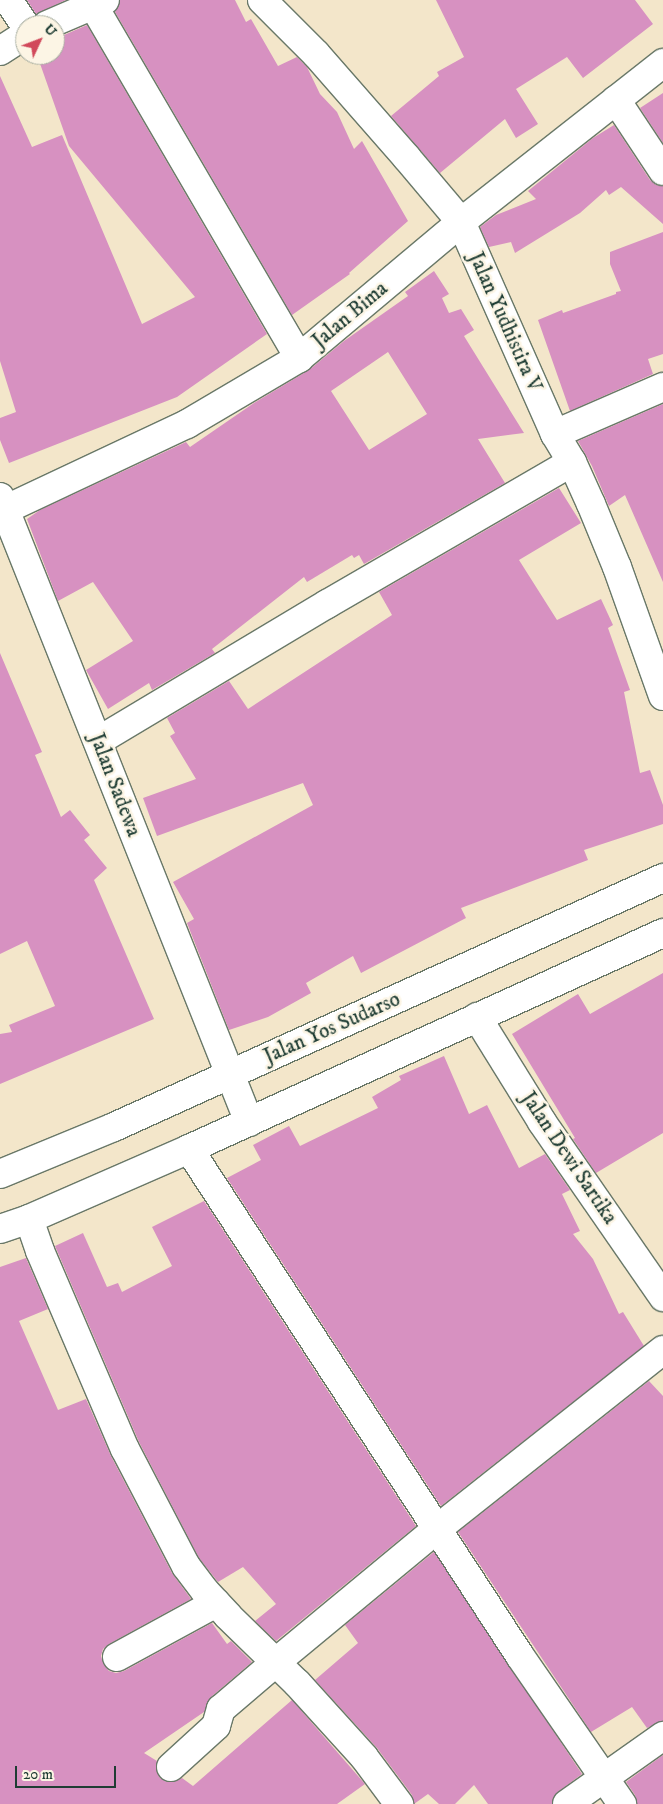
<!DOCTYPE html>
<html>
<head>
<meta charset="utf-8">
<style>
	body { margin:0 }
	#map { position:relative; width:663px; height:1804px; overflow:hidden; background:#f3e6ca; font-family:"IM FELL DW Pica",serif }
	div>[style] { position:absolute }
	.building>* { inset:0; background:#d791c1 }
	.roads { filter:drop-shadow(1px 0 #697868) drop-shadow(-1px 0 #697868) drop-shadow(0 1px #697868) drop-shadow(0 -1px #697868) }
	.minor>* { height:28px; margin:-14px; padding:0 14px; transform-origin:14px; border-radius:14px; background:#fff }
	.tertiary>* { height:28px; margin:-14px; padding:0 14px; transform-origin:14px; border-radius:14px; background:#fff }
	.secondary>* { height:28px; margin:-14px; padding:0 14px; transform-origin:14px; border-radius:14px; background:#fff }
	.primary>* { height:28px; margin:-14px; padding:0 14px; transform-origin:14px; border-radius:14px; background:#fff }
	span { translate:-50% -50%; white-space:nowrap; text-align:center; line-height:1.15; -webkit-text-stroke:5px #fcf5e5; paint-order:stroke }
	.street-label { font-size:21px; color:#1f3d34 }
	.north { position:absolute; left:15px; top:15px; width:50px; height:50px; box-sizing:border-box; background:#fcf5e5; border:1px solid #a4ab9e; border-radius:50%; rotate:47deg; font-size:14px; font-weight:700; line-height:20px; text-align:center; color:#1f3d34 }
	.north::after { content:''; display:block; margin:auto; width:18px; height:22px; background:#d1495b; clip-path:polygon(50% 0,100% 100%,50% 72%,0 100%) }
	.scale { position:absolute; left:15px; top:1766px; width:101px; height:22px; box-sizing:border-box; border:2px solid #1f3d34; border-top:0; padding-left:6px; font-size:15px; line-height:18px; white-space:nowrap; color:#1f3d34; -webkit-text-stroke:4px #fcf5e5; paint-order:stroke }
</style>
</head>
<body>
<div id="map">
	<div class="building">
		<i style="clip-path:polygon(27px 0,66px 0,36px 14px)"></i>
		<i style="clip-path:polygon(120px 0,235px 0,246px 22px,251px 19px,278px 66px,297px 57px,307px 67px,320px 94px,337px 112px,354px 149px,362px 141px,408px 221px,349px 273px,350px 274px,292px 315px,115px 12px)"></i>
		<i style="clip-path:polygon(436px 0,635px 0,653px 24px,583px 78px,567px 57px,516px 89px,538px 124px,516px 138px,505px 119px,440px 173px,391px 116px,439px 76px,437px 72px,464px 57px)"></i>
		<i style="clip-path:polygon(87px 25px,267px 334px,177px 397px,9px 463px,0 440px,0 418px,16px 412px,0 361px,0 76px,32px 147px,62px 135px,142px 324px,195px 297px,69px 146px,37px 55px,55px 55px,55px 39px)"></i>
		<i style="clip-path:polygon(663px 93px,663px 143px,640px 108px)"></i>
		<i style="clip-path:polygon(614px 125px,650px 180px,656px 185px,663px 186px,663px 224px,621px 187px,609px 195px,606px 190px,580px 213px,515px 253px,511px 242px,489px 247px,480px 227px,496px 215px,536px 199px,528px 191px,593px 138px)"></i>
		<i style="clip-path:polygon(663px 232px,663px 354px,648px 359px,653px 374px,570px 411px,538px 320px,562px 310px,563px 313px,616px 294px,616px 292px,621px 291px,610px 264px,610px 252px)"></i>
		<i style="clip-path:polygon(evenodd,434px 271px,449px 294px,442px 298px,449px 313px,461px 309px,474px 330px,464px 336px,524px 433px,478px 439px,505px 483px,364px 564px,359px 555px,354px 558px,352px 555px,307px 582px,304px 577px,212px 649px,215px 653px,152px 690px,149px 683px,108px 709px,86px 670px,133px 641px,93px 582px,58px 601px,27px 519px,40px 510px,186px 442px,190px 447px,254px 403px,309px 370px,344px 341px,408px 296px,405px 292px,434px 271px,388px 352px,427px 414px,369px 450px,331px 391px,388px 352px)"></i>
		<i style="clip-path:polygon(663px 404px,663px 582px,625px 495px,609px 506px,592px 466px,578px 441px)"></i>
		<i style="clip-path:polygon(559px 488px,581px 523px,519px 560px,557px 620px,601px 599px,613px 625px,608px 628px,630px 690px,624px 692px,640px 773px,650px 770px,663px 805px,663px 824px,584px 850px,588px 860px,461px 908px,466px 918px,361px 973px,353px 956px,306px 983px,311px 993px,268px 1017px,229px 1030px,187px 923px,194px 919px,173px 882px,313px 805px,303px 783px,157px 836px,143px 798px,196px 779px,170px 736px,175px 733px,167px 718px,229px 681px,248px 709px,392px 615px,379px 592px)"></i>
		<i style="clip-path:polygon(0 653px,42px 752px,35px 755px,61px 817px,70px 810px,90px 835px,84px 840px,107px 868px,94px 880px,154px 1019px,0 1084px,0 1034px,12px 1032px,9px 1025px,55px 1006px,27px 941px,0 954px)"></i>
		<i style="clip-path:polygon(663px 973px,663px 1133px,596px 1173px,573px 1139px,575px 1138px,512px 1034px,578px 994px,590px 1014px)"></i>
		<i style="clip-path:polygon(444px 1056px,469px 1114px,487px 1105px,519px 1168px,545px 1154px,570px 1190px,562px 1194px,580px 1231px,573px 1234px,593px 1259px,619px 1314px,623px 1312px,644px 1346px,441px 1506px,227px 1178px,261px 1160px,253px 1145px,289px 1126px,300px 1146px,378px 1108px,372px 1097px,401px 1080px,399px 1076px)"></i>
		<i style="clip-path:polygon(204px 1201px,416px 1526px,276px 1641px,255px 1621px,276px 1604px,243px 1567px,218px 1582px,199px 1558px,139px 1442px,55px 1246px,83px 1233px,107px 1287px,118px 1283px,122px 1292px,172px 1266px,152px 1227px)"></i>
		<i style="clip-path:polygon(26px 1258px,48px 1309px,19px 1321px,58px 1410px,86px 1399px,111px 1456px,172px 1573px,191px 1599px,109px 1644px,103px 1649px,101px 1656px,104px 1665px,109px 1671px,116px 1673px,124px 1671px,212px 1623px,227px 1644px,231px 1641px,252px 1662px,211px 1697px,204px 1712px,144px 1753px,157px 1761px,156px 1770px,160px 1778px,167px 1782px,174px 1782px,182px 1778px,193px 1786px,292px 1700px,365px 1784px,337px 1804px,0 1804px,0 1267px)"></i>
		<i style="clip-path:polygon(649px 1381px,663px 1396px,663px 1721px,647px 1728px,632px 1707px,591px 1732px,458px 1532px)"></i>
		<i style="clip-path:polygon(434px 1552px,582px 1774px,558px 1792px,552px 1804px,488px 1804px,474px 1785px,455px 1804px,439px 1804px,428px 1794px,414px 1804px,412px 1795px,377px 1748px,315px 1680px,358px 1643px,345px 1625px)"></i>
		<i style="clip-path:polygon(663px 1755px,663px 1804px,637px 1804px,635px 1795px,626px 1782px)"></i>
	</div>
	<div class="roads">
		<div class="minor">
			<i style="left:8px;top:0;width:30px;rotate:56deg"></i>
			<i style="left:262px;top:0;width:76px;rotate:45deg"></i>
			<i style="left:316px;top:54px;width:138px;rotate:48.8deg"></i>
			<i style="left:407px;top:158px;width:84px;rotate:49.8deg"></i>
			<i style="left:461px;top:222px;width:232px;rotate:66.1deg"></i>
			<i style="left:555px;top:434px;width:33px;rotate:59deg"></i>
			<i style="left:572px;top:462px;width:46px;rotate:65.7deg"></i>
			<i style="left:591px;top:504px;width:68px;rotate:67.6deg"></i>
			<i style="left:617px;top:567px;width:137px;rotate:70.4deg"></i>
			<i style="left:93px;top:5px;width:409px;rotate:59.7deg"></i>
			<i style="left:47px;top:25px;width:63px;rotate:-23.3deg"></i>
			<i style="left:0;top:51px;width:30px;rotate:-33deg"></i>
			<i style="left:616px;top:100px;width:85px;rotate:56.5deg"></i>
			<i style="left:555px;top:434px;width:118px;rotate:-23.5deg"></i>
			<i style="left:0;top:512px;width:207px;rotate:-25.2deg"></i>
			<i style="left:187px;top:424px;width:130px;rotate:-30.5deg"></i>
			<i style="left:299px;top:358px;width:212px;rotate:-40deg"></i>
			<i style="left:461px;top:222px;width:257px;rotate:-38.2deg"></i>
			<i style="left:98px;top:741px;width:267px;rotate:-30.9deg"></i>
			<i style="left:327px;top:604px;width:283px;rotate:-30.1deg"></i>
			<i style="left:189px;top:1149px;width:605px;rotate:56.86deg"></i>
			<i style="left:520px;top:1656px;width:180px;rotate:55.4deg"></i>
			<i style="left:29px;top:1219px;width:34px;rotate:71deg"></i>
			<i style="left:40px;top:1251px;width:215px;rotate:66.8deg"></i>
			<i style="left:125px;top:1449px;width:132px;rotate:62.5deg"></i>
			<i style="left:186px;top:1566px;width:31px;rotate:53deg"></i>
			<i style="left:205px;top:1591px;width:34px;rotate:47deg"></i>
			<i style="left:228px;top:1616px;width:96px;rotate:44.2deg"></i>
			<i style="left:297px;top:1683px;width:100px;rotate:47.8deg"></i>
			<i style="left:364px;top:1757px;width:59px;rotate:53.3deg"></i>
			<i style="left:117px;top:1657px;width:113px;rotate:-28.6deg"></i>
			<i style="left:171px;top:1767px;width:61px;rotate:-42.3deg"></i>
			<i style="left:216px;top:1726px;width:18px;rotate:-74deg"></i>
			<i style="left:221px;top:1709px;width:72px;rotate:-40.5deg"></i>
			<i style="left:276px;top:1662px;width:209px;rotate:-39.6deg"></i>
			<i style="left:437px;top:1529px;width:288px;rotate:-38.4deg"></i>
			<i style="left:567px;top:1804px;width:118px;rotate:-35.3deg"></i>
		</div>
		<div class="tertiary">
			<i style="left:0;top:497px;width:673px;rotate:68.28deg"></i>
		</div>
		<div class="secondary">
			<i style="left:477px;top:1017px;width:123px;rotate:58.2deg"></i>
			<i style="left:542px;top:1122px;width:213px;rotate:55.3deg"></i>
		</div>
		<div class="primary">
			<i style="left:0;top:1174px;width:123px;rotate:-22.4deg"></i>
			<i style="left:114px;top:1127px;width:603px;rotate:-24.4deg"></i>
			<i style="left:0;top:1229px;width:31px;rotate:-19deg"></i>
			<i style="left:29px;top:1219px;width:175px;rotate:-23.6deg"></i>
			<i style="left:189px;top:1149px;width:521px;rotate:-24.5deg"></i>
		</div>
	</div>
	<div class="street-label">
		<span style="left:350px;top:315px;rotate:-40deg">Jalan Bima</span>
		<span style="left:505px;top:322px;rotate:66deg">Jalan Yudhistira V</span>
		<span style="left:115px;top:785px;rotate:69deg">Jalan Sadewa</span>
		<span style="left:332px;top:1028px;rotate:-24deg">Jalan Yos Sudarso</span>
		<span style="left:569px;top:1158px;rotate:56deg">Jalan Dewi Sartika</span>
	</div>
	<div class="north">U</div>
	<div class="scale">20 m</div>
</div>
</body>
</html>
